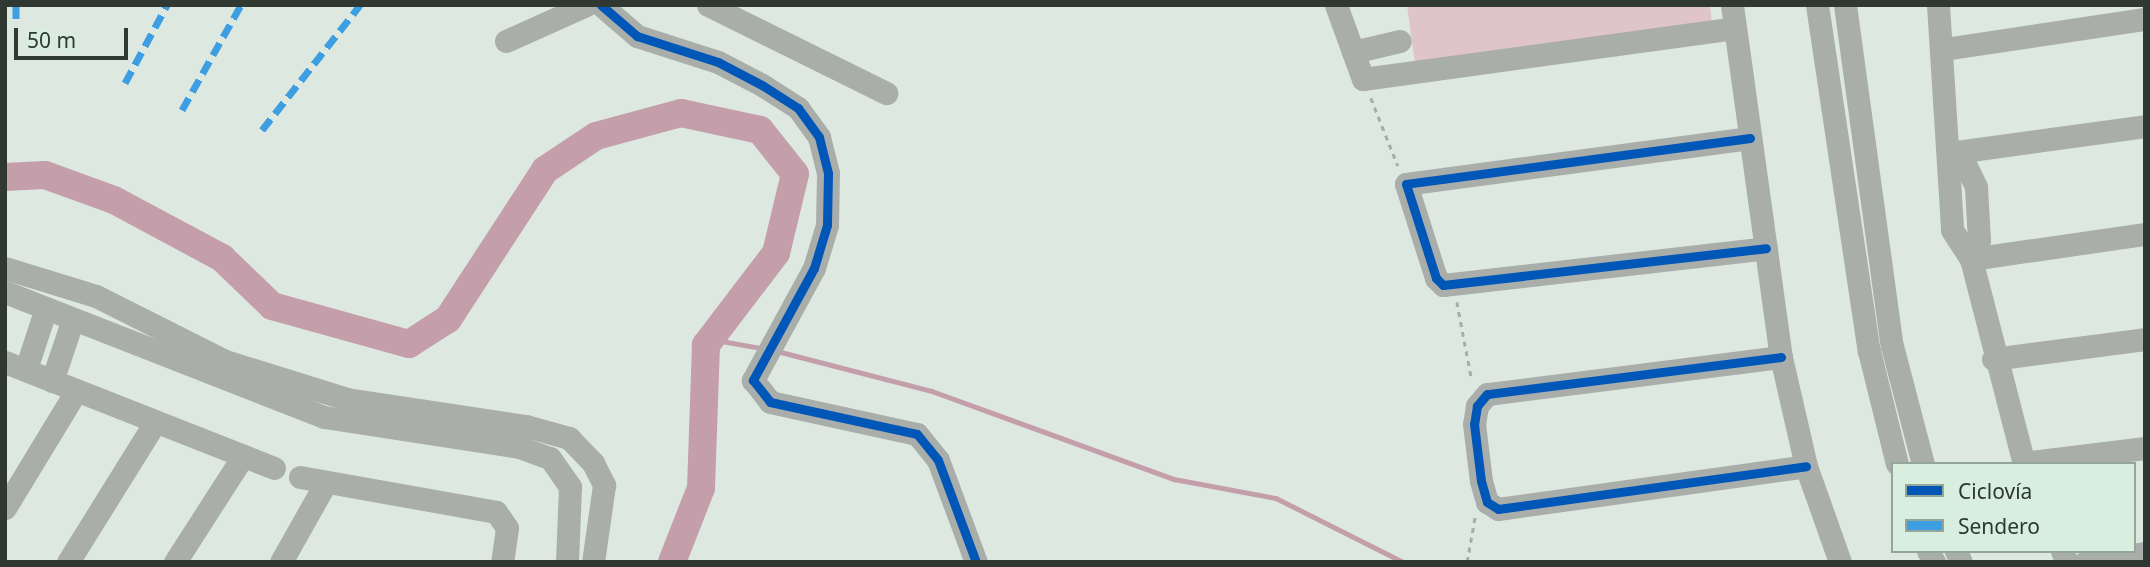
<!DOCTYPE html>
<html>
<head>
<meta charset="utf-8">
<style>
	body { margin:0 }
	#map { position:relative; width:2150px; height:567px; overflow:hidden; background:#dde9e0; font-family:"Noto Sans",sans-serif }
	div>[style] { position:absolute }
	.green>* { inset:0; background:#dfc4cc }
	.stream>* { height:4.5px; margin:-2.25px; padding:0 2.25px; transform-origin:2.25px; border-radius:2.25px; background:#c59eac }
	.river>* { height:28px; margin:-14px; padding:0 14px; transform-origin:14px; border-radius:14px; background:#c59eac }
	.path>* { height:2.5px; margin-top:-1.25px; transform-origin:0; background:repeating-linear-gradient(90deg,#a7ada9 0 5px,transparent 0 10px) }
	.minor>* { height:23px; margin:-11.5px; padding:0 11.5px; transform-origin:11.5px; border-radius:11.5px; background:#aaaeab }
	.quiet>* { height:7px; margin-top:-3.5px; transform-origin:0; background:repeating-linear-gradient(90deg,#3d9ee1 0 14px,transparent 0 21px) }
	.cycleway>* { height:9px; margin:-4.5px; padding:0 4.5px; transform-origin:4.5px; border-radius:4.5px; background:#0057b8 }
	span { translate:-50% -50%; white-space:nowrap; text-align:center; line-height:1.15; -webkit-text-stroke:6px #d8eede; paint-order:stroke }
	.frame { position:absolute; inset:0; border:7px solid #2f3831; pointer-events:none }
	.legend { position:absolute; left:1891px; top:462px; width:245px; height:91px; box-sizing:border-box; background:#d8eede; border:2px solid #94a599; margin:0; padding:9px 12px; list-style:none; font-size:21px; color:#2f3831 }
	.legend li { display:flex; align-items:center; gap:14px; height:35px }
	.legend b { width:35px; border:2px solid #94a599 }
	.scale { position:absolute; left:14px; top:28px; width:114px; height:32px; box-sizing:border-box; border:4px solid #2f3831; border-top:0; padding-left:9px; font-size:21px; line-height:24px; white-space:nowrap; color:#2f3831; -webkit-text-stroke:5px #d8eede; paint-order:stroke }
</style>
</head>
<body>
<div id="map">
	<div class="green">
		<i style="clip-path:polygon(1407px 5px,1710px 5px,1712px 25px,1415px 64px)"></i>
	</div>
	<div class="stream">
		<i style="left:710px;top:339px;width:52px;rotate:10deg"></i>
		<i style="left:777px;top:351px;width:160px;rotate:14.5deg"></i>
		<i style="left:932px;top:391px;width:258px;rotate:20deg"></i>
		<i style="left:1174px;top:479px;width:104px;rotate:10.6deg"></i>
		<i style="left:1276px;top:498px;width:142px;rotate:26.7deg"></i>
	</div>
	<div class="river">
		<i style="left:5px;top:177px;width:40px;rotate:-2.9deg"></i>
		<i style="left:45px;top:175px;width:73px;rotate:19.9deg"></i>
		<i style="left:114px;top:200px;width:123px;rotate:28.2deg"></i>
		<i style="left:222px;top:258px;width:69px;rotate:43.8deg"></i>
		<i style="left:272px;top:306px;width:142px;rotate:15.5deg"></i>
		<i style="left:409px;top:344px;width:46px;rotate:-32.7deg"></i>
		<i style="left:448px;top:319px;width:178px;rotate:-56.9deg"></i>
		<i style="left:545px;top:170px;width:61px;rotate:-33.7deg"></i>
		<i style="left:596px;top:136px;width:88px;rotate:-15.1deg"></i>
		<i style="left:681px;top:113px;width:81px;rotate:12.1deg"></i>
		<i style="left:760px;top:130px;width:56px;rotate:51.5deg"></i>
		<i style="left:795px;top:174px;width:81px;rotate:103.5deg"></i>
		<i style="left:776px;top:253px;width:116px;rotate:127.3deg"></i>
		<i style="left:706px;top:345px;width:143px;rotate:92deg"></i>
		<i style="left:701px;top:488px;width:79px;rotate:111.4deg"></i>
	</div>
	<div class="path">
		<i style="left:1371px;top:98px;width:73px;rotate:68.3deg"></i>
		<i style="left:1457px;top:302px;width:80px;rotate:79.2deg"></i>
		<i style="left:1467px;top:562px;width:47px;rotate:-80.1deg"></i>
	</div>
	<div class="minor">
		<i style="left:601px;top:5px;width:48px;rotate:40.7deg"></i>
		<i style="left:637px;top:36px;width:85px;rotate:17.8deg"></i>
		<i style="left:718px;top:62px;width:50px;rotate:27.6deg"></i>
		<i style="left:762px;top:85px;width:43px;rotate:32.6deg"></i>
		<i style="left:798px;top:108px;width:36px;rotate:54deg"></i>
		<i style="left:819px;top:137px;width:37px;rotate:76deg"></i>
		<i style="left:828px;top:173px;width:52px;rotate:91.1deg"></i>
		<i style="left:827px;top:225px;width:45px;rotate:106.8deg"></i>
		<i style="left:814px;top:268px;width:128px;rotate:118.6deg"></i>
		<i style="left:753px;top:380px;width:28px;rotate:52deg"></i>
		<i style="left:770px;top:402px;width:150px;rotate:12.3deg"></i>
		<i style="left:917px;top:434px;width:33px;rotate:51deg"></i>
		<i style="left:938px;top:460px;width:109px;rotate:69.6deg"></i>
		<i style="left:708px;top:5px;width:199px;rotate:26.3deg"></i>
		<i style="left:1336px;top:5px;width:79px;rotate:70deg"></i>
		<i style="left:1363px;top:79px;width:375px;rotate:-7.8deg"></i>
		<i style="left:1732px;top:5px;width:355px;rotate:82.1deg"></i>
		<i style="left:1781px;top:357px;width:112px;rotate:77.1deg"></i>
		<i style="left:1806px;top:466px;width:102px;rotate:70.5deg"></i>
		<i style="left:1817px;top:5px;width:350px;rotate:81.5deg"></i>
		<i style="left:1869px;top:351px;width:116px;rotate:76.1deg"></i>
		<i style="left:1845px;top:5px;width:344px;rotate:82.2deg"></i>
		<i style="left:1892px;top:346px;width:122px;rotate:75.3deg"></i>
		<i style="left:1938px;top:5px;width:225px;rotate:86.4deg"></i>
		<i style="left:1952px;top:230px;width:35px;rotate:57deg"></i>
		<i style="left:1971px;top:259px;width:212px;rotate:75.5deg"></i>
		<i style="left:506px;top:41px;width:88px;rotate:-24.2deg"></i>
		<i style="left:1944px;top:49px;width:203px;rotate:-8.5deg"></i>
		<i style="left:1353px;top:52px;width:48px;rotate:-13.2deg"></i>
		<i style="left:1750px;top:138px;width:347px;rotate:172.4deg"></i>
		<i style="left:1406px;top:184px;width:99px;rotate:72.3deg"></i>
		<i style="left:1436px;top:278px;width:10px;rotate:45deg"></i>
		<i style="left:1443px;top:285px;width:325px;rotate:-6.5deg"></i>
		<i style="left:1949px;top:153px;width:198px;rotate:-7.8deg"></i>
		<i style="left:1949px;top:153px;width:19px;rotate:35deg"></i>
		<i style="left:1965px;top:164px;width:25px;rotate:64deg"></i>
		<i style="left:1976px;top:187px;width:53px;rotate:86.8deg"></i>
		<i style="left:1979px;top:240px;width:21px;rotate:113deg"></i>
		<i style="left:1971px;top:259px;width:176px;rotate:-8.2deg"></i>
		<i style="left:5px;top:268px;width:95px;rotate:17.1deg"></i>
		<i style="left:96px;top:296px;width:144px;rotate:26.7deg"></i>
		<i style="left:225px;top:361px;width:128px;rotate:17.3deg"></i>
		<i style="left:347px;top:399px;width:181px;rotate:8.6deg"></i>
		<i style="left:526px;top:426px;width:45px;rotate:15.6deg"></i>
		<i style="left:569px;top:438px;width:35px;rotate:46deg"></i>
		<i style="left:593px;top:463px;width:25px;rotate:63deg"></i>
		<i style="left:604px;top:485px;width:78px;rotate:98.1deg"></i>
		<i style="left:5px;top:292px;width:343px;rotate:21.4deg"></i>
		<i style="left:324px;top:417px;width:197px;rotate:8.7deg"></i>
		<i style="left:519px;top:447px;width:33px;rotate:20deg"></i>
		<i style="left:550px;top:458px;width:35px;rotate:55deg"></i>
		<i style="left:570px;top:487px;width:75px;rotate:92.3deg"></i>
		<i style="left:1781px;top:357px;width:296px;rotate:172.8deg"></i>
		<i style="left:1487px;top:394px;width:16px;rotate:130deg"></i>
		<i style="left:1477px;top:406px;width:18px;rotate:99deg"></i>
		<i style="left:1474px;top:424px;width:57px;rotate:83deg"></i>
		<i style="left:1481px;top:481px;width:22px;rotate:74deg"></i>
		<i style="left:1487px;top:502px;width:13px;rotate:32deg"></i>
		<i style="left:1498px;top:509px;width:311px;rotate:-7.9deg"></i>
		<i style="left:1993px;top:359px;width:153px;rotate:-7.5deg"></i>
		<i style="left:5px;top:362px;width:289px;rotate:21.5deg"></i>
		<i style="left:26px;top:369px;width:64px;rotate:-71.8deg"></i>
		<i style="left:52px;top:381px;width:65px;rotate:-71.3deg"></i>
		<i style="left:2023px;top:463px;width:123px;rotate:-7deg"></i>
		<i style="left:300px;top:477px;width:199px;rotate:10.1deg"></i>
		<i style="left:496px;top:512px;width:19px;rotate:55deg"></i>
		<i style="left:507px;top:528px;width:34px;rotate:98deg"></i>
		<i style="left:5px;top:508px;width:135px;rotate:-58.7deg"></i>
		<i style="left:1928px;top:551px;width:13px;rotate:61deg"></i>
		<i style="left:1956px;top:551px;width:12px;rotate:66deg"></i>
		<i style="left:2062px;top:551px;width:12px;rotate:66deg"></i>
		<i style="left:68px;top:562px;width:163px;rotate:-58.1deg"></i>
		<i style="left:175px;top:562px;width:126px;rotate:-57.3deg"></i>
		<i style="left:281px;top:562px;width:90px;rotate:-60.6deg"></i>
		<i style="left:2085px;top:562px;width:61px;rotate:-8.5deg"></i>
	</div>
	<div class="quiet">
		<i style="left:16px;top:5px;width:16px;rotate:90deg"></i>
		<i style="left:125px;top:83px;width:89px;rotate:-61.7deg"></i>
		<i style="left:182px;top:110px;width:120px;rotate:-60.7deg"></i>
		<i style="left:262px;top:130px;width:159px;rotate:-51.9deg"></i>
	</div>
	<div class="cycleway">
		<i style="left:601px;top:5px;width:48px;rotate:40.7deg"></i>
		<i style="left:637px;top:36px;width:85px;rotate:17.8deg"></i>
		<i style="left:718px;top:62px;width:50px;rotate:27.6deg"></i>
		<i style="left:762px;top:85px;width:43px;rotate:32.6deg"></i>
		<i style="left:798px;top:108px;width:36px;rotate:54deg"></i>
		<i style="left:819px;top:137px;width:37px;rotate:76deg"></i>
		<i style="left:828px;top:173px;width:52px;rotate:91.1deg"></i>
		<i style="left:827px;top:225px;width:45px;rotate:106.8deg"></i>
		<i style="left:814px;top:268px;width:128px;rotate:118.6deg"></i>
		<i style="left:753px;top:380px;width:28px;rotate:52deg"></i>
		<i style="left:770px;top:402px;width:150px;rotate:12.3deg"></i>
		<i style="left:917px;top:434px;width:33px;rotate:51deg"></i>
		<i style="left:938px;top:460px;width:109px;rotate:69.6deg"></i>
		<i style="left:1750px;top:138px;width:347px;rotate:172.4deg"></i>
		<i style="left:1406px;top:184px;width:99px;rotate:72.3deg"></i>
		<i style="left:1436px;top:278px;width:10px;rotate:45deg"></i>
		<i style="left:1443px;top:285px;width:325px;rotate:-6.5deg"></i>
		<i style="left:1781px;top:357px;width:296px;rotate:172.8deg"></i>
		<i style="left:1487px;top:394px;width:16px;rotate:130deg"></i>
		<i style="left:1477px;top:406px;width:18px;rotate:99deg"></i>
		<i style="left:1474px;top:424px;width:57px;rotate:83deg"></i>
		<i style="left:1481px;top:481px;width:22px;rotate:74deg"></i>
		<i style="left:1487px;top:502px;width:13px;rotate:32deg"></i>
		<i style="left:1498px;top:509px;width:311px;rotate:-7.9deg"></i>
	</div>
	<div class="frame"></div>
	<ul class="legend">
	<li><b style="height:9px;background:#0057b8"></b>Ciclovía</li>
	<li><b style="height:9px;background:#3d9ee1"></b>Sendero</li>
	</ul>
	<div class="scale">50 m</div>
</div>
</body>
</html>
